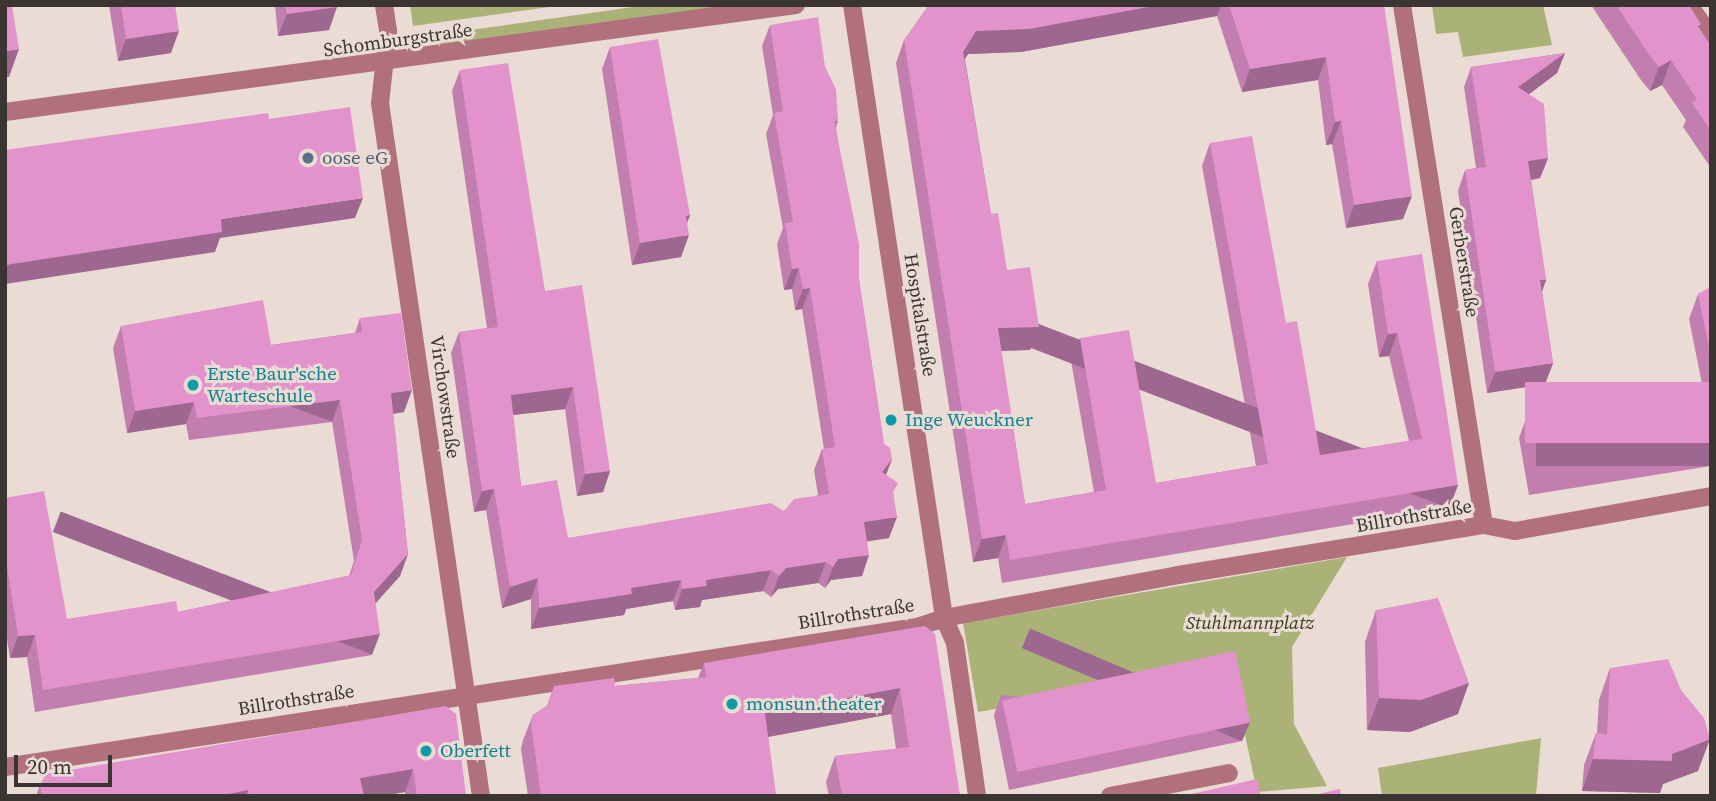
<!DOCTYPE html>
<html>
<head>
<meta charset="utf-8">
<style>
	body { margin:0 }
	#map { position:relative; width:1716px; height:801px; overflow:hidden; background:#eadbd5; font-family:"Source Serif 4",serif }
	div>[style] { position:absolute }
	.green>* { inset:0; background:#abb278 }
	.minor>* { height:18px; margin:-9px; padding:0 9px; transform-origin:9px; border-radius:9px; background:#b0717d }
	.wall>* { inset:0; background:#c27eaf }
	.shaded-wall>* { inset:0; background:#9e678f; transform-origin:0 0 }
	.building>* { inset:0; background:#e293cc; transform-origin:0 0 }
	.dots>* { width:19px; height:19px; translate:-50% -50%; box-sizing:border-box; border:4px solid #eadbd5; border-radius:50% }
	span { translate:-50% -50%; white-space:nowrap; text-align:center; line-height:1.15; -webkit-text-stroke:6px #eadbd5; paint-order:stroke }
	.street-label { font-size:19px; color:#3a3532 }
	.service-label { font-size:19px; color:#4e5e75 }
	.left { translate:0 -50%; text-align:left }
	.culture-label { font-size:19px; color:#0d838f }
	.park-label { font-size:19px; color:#383b13; font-style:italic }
	.frame { position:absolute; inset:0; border:7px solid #3a3532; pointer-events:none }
	.scale { position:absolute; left:14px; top:755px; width:98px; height:32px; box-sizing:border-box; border:4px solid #3a3532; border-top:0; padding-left:9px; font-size:21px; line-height:24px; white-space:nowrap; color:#3a3532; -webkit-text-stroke:5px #eadbd5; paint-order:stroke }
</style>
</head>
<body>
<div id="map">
	<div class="green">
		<i style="clip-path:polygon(410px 5px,563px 5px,413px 26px)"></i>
		<i style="clip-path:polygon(647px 5px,769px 5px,438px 52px,436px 35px)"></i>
		<i style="clip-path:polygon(1432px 5px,1543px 5px,1552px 45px,1463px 57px,1458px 32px,1436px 34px)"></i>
		<i style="clip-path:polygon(1347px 557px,1292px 647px,1294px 724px,1327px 786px,1257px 792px,1231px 667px,978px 712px,963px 623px)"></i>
		<i style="clip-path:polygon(1541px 738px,1536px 796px,1382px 796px,1378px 768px)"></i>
	</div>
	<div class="minor">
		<i style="left:384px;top:5px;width:26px;rotate:81deg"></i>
		<i style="left:388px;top:31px;width:72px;rotate:96.3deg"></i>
		<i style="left:380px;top:103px;width:700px;rotate:81.71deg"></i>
		<i style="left:852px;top:5px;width:620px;rotate:81.46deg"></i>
		<i style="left:944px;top:618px;width:27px;rotate:66deg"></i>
		<i style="left:955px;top:643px;width:155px;rotate:81.8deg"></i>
		<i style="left:1402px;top:5px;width:526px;rotate:81.04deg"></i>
		<i style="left:1689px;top:5px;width:39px;rotate:55deg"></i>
		<i style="left:5px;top:112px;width:798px;rotate:-7.7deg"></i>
		<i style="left:5px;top:767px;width:923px;rotate:-8.73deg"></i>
		<i style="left:917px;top:627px;width:28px;rotate:-18deg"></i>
		<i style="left:944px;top:618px;width:238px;rotate:-10.4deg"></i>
		<i style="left:1178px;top:575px;width:310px;rotate:-9.3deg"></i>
		<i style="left:1484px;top:525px;width:32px;rotate:11deg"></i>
		<i style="left:1515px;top:531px;width:199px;rotate:-10.1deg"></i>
		<i style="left:1110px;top:796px;width:121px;rotate:-10.9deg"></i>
	</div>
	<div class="wall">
		<i style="clip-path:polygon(109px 5px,175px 5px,171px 53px,118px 61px)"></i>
		<i style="clip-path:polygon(275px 5px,337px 5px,329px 30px,278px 36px)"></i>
		<i style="clip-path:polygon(929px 5px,1384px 5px,1403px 219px,1346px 228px,1332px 144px,1326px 145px,1318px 80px,1242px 92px,1217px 16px,1021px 52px,968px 54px,965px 59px,991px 214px,1007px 270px,1039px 327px,1030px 350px,1001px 351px,1025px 504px,1094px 492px,1071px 361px,1080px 338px,1156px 483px,1256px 466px,1202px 166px,1210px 143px,1286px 323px,1320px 455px,1409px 441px,1389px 356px,1379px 357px,1368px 284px,1377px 261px,1458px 485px,1449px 508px,1002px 583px,998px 558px,973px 562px,896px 63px,904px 40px)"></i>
		<i style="clip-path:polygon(1591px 5px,1689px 5px,1699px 28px,1711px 46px,1711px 168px,1683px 127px,1686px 120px,1662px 85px,1650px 91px,1641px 80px)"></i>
		<i style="clip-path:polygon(770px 25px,825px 67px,838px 121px,836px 128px,884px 444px,892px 459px,886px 475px,894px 496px,889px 538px,867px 541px,862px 576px,831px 580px,825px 588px,818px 583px,778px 589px,771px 597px,763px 591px,702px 600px,700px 607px,675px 610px,673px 601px,626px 609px,624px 615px,531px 629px,531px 599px,502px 608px,486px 510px,474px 512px,451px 353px,459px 332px,487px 328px,452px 91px,460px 70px,545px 291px,610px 471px,603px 492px,577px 496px,565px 409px,513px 415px,521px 486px,568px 538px,784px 511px,818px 495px,814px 470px,822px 449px,824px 449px,802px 309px,795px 310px,792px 289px,784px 290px,777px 244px,783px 228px,766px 134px,773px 115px,762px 46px)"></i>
		<i style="clip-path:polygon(610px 47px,690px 215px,687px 223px,681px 257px,632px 265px,602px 69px)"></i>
		<i style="clip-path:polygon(1565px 53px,1557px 73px,1529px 94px,1548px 158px,1540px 178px,1531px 180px,1546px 280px,1542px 291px,1553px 363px,1545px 384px,1487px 393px,1458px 191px,1465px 170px,1476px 168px,1464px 87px,1471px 67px)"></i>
		<i style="clip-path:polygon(1711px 287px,1711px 466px,1529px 495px,1519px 438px,1528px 413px,1702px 384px,1689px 319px,1698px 294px)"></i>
		<i style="clip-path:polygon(360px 318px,404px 412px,393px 414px,408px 554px,400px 576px,375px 603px,372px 655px,35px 712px,27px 657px,10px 658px,5px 626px,5px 498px,67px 619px,178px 612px,349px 576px,354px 561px,332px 422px,189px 440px,186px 424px,127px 433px,113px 348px,121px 326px,271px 345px,355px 333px)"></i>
		<i style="clip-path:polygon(1376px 610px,1458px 714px,1410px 732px,1367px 730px,1365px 642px)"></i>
		<i style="clip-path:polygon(925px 626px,960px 796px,829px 796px,826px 782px,835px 756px,896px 749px,891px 714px,768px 737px,776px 796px,528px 796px,521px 749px,523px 740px,533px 715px,547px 706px,554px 686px,615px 686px,698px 678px,704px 663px)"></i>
		<i style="clip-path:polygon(1610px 668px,1698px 771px,1663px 784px,1660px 793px,1582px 791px,1584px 765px,1596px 733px,1597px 733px,1599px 700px)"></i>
		<i style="clip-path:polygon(1001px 695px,1250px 722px,1242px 741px,1009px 790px,994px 715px)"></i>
		<i style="clip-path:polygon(446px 706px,466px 796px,405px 796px,405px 792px,381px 796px,36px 796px,40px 785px)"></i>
	</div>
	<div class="shaded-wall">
		<i style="clip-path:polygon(1159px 5px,1221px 5px,1217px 16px,1021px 52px,968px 54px,955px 75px,963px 52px,976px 31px)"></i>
		<i style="clip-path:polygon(337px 7px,329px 30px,278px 36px,287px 14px)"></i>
		<i style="clip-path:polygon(179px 31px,171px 53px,118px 61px,126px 39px)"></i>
		<i style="clip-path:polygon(19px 49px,9px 77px,5px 77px,5px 51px)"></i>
		<i style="clip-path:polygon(1565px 53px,1557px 73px,1511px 108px,1518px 87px)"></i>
		<i style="clip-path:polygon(1326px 57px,1318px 80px,1242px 92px,1250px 69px)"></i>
		<i style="clip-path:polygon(1671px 60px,1662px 85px,1650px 91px,1659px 67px)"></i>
		<i style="clip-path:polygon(1341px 121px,1332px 144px,1326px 145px,1335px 122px)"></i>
		<i style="clip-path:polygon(1548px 158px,1540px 178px,1520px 182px,1528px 161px)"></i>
		<i style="clip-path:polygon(1412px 196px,1403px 219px,1346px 228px,1354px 205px)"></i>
		<i style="clip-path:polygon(363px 198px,355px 218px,220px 238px,215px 252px,5px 284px,5px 265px,221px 219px)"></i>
		<i style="clip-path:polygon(690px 215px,682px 236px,689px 235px,681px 257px,632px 265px,640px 243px,686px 216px)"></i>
		<i style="clip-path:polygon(799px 268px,792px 289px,784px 290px,792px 269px)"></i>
		<i style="clip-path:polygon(1540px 280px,1546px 280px,1539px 300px)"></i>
		<i style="clip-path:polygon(810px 288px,802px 309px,795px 310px,803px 289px)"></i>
		<i style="clip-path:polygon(1039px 327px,1030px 350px,990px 351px,998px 328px)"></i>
		<i style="clip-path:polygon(1397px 333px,1389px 356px,1379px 357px,1388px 334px)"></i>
		<i style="clip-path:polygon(1553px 363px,1545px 384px,1487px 393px,1495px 372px)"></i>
		<i style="clip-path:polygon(573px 387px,565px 409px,503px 416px,511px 395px)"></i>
		<i style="clip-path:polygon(412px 390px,404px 412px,383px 415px,391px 393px)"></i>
		<i style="left:340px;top:400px;width:23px;height:144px;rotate:110deg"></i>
		<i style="clip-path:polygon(194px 402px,186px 424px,127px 433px,135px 411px)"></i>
		<i style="left:1711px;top:443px;width:23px;height:175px;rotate:90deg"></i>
		<i style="clip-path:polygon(892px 459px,884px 480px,882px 472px)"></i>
		<i style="clip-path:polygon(610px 471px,603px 492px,577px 496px,585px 474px)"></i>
		<i style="left:1458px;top:485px;width:25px;height:454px;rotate:111deg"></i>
		<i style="clip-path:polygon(494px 489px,486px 510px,474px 512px,482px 491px)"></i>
		<i style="clip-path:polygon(897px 517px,889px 538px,857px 543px,864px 522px)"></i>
		<i style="clip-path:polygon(1006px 535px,998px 558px,973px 562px,982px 539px)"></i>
		<i style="clip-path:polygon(408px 554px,400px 576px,366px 614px,374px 592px)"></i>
		<i style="clip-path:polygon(869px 555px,862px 576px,831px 580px,825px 588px,833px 567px,838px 559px)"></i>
		<i style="clip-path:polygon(826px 562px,818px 583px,778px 589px,771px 597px,779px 576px,786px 568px)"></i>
		<i style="clip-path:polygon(771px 570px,763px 591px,702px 600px,700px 607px,675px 610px,682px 589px,706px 580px)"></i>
		<i style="clip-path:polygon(538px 578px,531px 599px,502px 608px,510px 587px)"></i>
		<i style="clip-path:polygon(681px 580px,673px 601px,626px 609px,624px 615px,531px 629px,539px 608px,631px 588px)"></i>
		<i style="left:380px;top:634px;width:22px;height:342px;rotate:111deg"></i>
		<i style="clip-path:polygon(35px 635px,27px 657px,10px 658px,18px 636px)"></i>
		<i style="clip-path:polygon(1469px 683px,1458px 714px,1410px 732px,1367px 730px,1379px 698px)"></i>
		<i style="clip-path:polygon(900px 688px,891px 714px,756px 739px,765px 713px)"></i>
		<i style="left:1250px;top:722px;width:21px;height:239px;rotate:113deg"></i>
		<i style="clip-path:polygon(1710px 739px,1698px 771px,1663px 784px,1660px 793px,1582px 791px,1593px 759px,1672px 754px)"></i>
		<i style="clip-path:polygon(413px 769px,405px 792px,381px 796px,353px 796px,360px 778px)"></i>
		<i style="clip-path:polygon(248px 790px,246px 796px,219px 796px)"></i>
	</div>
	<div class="building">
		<i style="clip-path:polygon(5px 5px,12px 5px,19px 49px,5px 51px)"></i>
		<i style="clip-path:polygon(121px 5px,175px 5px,179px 31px,126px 39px)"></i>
		<i style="clip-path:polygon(285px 5px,337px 5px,337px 7px,287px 14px)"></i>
		<i style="clip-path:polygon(929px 5px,1159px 5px,1029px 29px,976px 31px,963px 52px,991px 214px,998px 213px,1007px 270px,1030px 267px,1039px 327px,998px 328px,1025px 504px,1106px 490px,1080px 338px,1129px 330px,1156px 483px,1268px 464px,1210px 143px,1252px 136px,1286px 323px,1297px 321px,1320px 455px,1422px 439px,1397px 333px,1388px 334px,1377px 261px,1422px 254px,1458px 485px,1010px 560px,1006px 535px,982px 539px,904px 40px)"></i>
		<i style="clip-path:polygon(1229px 5px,1384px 5px,1412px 196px,1354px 205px,1341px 121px,1335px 122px,1326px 57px,1250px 69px)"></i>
		<i style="clip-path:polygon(1616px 5px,1689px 5px,1701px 24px,1698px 26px,1711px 46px,1711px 131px,1692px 103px,1697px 99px,1671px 60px,1659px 67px,1650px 56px)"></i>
		<i style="clip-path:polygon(818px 17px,825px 67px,836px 89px,838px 121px,834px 121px,859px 244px,859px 281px,884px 444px,890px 448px,892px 459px,882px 472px,898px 483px,893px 492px,897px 517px,864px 522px,869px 555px,838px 559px,833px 567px,826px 562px,786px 568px,779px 576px,771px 570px,706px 580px,707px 586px,682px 589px,681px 580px,631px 588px,632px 594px,539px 608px,538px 578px,510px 587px,494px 489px,482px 491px,459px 332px,498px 327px,460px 70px,508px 63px,545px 291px,582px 285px,610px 471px,585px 474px,573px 387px,511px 395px,521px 486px,557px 480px,568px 538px,771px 503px,784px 511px,794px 499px,829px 494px,822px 449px,835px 447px,810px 288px,803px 289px,799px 268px,792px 269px,785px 223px,793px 222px,774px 113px,783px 111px,770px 25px)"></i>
		<i style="clip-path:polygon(658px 39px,690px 215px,686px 216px,689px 235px,640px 243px,610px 47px)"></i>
		<i style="clip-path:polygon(1565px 53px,1518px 87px,1544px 104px,1548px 158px,1528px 161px,1546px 280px,1540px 280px,1553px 363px,1495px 372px,1465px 170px,1486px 167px,1471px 67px)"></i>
		<i style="clip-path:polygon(350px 107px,363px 198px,221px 219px,222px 232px,5px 265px,5px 150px,268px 113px,269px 119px)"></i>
		<i style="clip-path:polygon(1711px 287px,1711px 358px,1698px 294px)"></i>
		<i style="clip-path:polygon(263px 300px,271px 345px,362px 332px,360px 318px,401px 313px,412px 390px,391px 393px,408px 554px,374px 592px,380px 634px,43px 690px,35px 635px,18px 636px,5px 554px,5px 498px,44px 491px,67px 619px,176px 601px,178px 612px,351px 575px,362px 540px,340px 400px,197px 418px,194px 402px,135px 411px,121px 326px)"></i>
		<i style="left:1711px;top:382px;width:61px;height:186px;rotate:90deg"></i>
		<i style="clip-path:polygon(1438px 598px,1469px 683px,1421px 700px,1379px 698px,1376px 610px)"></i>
		<i style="clip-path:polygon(925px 626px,935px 634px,960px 796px,842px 796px,835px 756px,909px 747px,900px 688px,765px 713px,776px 796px,541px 796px,531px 724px,533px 715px,548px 705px,554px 686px,614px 678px,615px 686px,706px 677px,704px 663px)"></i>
		<i style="left:1235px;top:651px;width:73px;height:238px;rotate:78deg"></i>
		<i style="clip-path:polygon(1668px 659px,1681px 690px,1704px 718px,1710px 739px,1672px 754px,1672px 761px,1593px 759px,1596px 733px,1607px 734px,1610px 668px)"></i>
		<i style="clip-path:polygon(446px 706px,456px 714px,466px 796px,417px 796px,413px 769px,360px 778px,364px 796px,249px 796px,248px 790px,219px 796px,42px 796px,40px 785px,46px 774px)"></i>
		<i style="clip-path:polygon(1257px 779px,1261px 796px,1183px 796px)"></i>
		<i style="clip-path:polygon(1340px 789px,1341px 796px,1310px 796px)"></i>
	</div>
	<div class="dots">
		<i style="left:308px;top:158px;background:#5c6f8a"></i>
		<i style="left:193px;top:385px;background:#0f9aa8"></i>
		<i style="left:891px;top:420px;background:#0f9aa8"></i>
		<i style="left:732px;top:704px;background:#0f9aa8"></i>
		<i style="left:426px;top:751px;background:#0f9aa8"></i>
	</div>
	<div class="street-label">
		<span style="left:398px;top:40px;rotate:-8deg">Schomburgstraße</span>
		<span style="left:1464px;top:262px;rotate:81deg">Gerberstraße</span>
		<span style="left:920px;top:315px;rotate:81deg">Hospitalstraße</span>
		<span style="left:445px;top:397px;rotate:82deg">Virchowstraße</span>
		<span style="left:1414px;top:516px;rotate:-10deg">Billrothstraße</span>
		<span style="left:856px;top:614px;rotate:-9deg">Billrothstraße</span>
		<span style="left:296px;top:700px;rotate:-9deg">Billrothstraße</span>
	</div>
	<div class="service-label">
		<span class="left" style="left:322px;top:158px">oose eG</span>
	</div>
	<div class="culture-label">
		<span class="left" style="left:207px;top:385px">Erste Baur'sche<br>Warteschule</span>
		<span class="left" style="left:905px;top:420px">Inge Weuckner</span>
		<span class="left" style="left:746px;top:704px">monsun.theater</span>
		<span class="left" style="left:440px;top:751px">Oberfett</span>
	</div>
	<div class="park-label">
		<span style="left:1250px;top:623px">Stuhlmannplatz</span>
	</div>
	<div class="frame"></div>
	<div class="scale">20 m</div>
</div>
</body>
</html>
